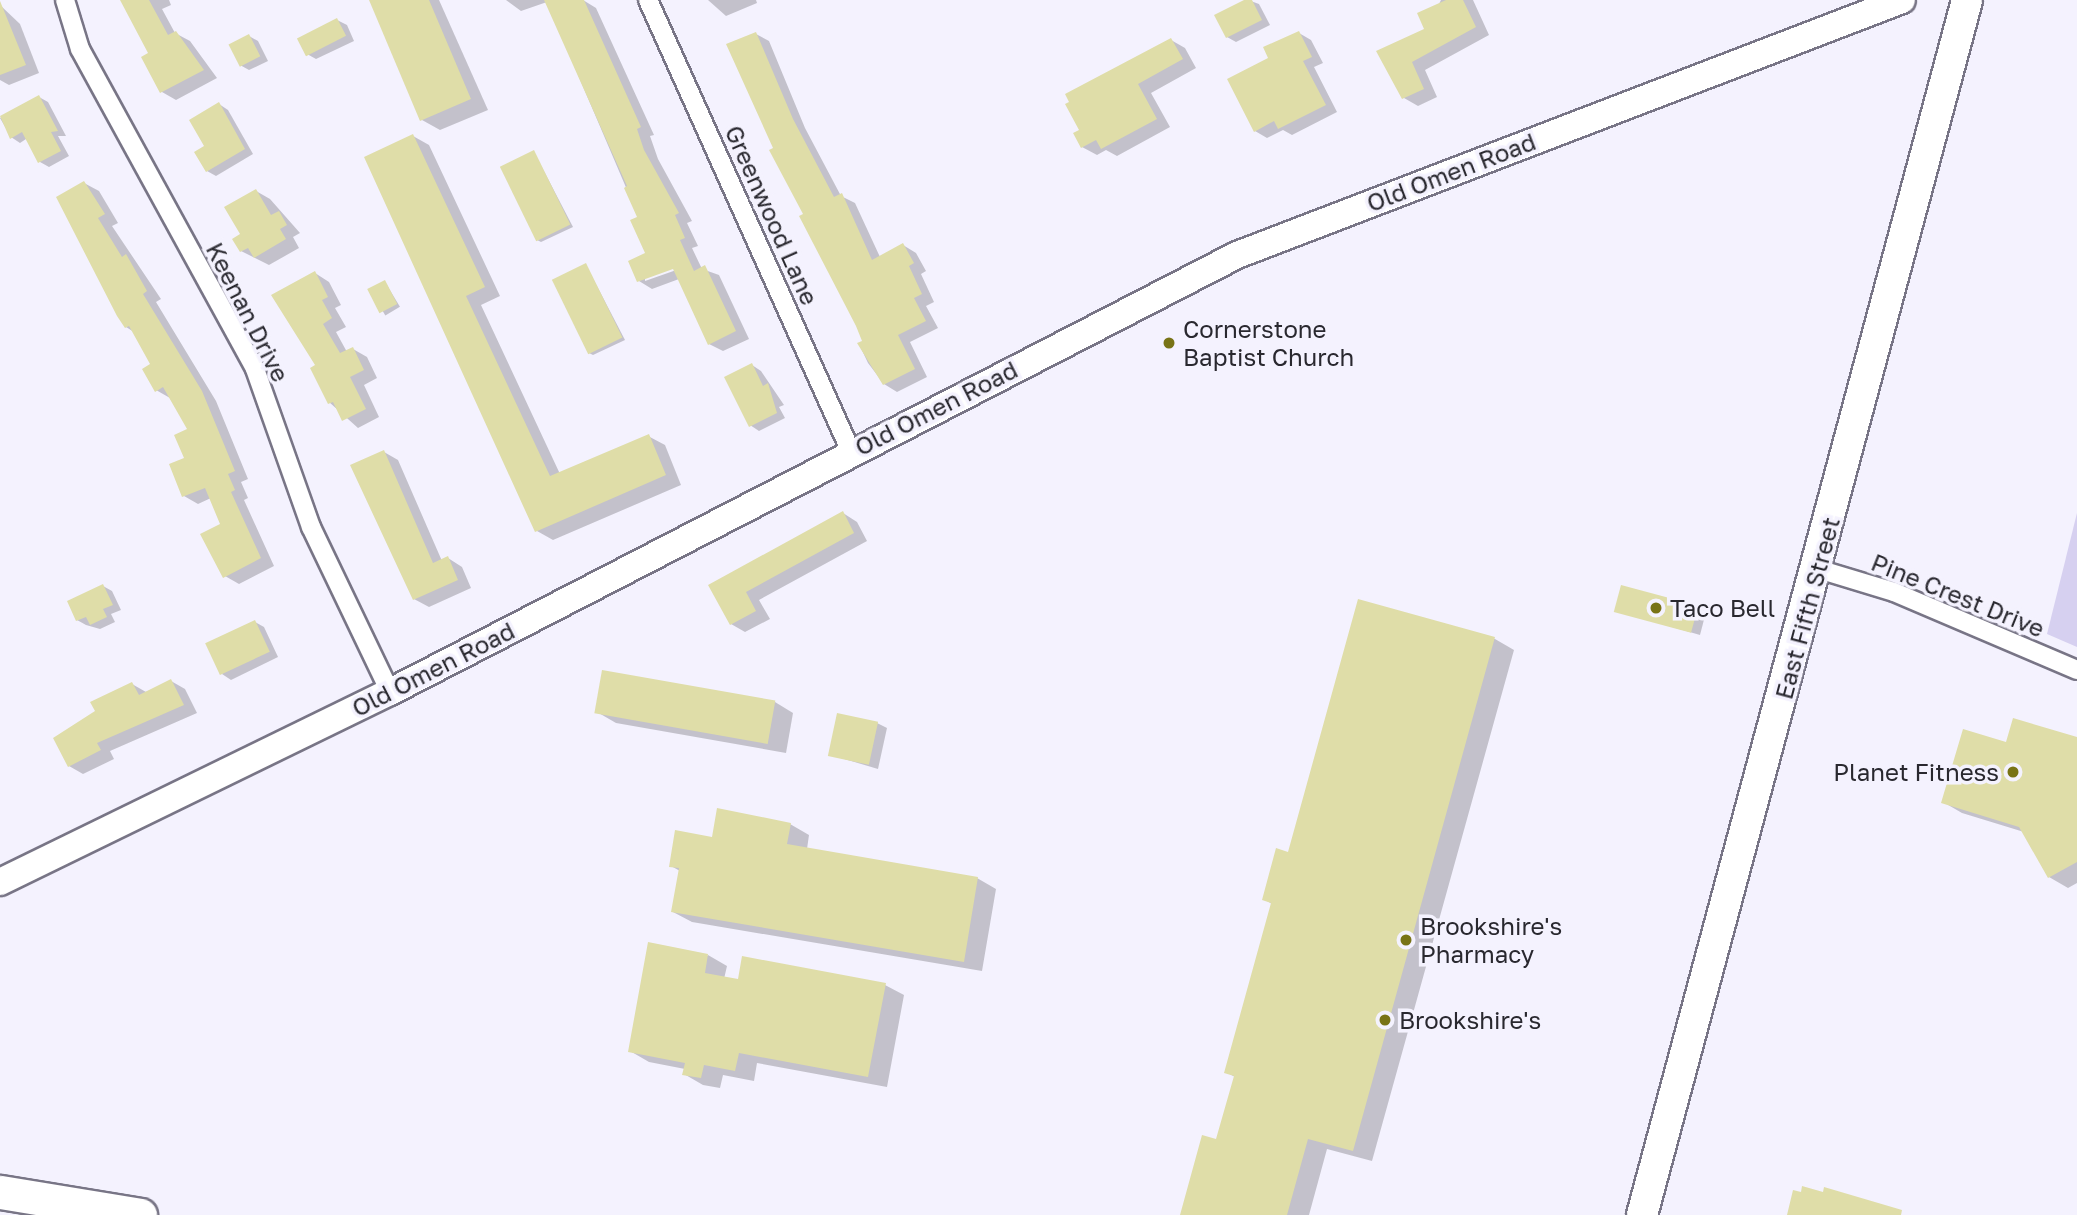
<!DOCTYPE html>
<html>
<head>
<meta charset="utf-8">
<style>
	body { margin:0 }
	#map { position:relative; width:2077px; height:1215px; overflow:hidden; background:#f4f2fe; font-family:"Golos Text",sans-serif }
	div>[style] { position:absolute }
	.green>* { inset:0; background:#d6d0f0 }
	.shadow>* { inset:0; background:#0003; transform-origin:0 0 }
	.building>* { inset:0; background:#dfdda8; transform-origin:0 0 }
	.roads { filter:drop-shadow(2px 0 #787586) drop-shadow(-2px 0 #787586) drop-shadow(0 2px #787586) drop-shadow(0 -2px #787586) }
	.street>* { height:18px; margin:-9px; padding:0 9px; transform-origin:9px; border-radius:9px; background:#fff }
	.secondary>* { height:26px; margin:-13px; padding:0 13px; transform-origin:13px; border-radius:13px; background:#fff }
	.primary>* { height:30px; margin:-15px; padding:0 15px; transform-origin:15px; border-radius:15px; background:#fff }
	.highway>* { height:33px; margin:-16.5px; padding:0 16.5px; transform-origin:16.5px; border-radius:16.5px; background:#fff }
	.dots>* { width:19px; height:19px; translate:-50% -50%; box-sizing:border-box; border:4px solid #f4f2fe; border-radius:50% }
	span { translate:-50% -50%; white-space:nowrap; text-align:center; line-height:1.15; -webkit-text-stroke:7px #f4f2fe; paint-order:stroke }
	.street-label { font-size:24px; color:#29282f }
	.poi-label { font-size:24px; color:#29282f }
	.left { translate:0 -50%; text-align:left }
	.right { translate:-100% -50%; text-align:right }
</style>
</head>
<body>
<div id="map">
	<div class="green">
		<i style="clip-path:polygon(2077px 513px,2077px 647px,2047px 634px)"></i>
	</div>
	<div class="shadow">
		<i style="clip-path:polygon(123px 0,169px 0,171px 5px,162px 9px,175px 33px,190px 41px,217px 78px,176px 100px,162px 92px,143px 58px,150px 54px)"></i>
		<i style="clip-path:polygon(371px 0,439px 0,488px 110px,440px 130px,422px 120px)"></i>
		<i style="clip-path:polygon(evenodd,506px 0,583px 0,596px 8px,654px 135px,650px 136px,658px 159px,692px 221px,687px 223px,698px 246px,692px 248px,702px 269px,719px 275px,749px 339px,723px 351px,709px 344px,679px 279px,652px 289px,639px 281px,647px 254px,639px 218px,547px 2px,521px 11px,506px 0,680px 265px,682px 268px,645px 281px,645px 278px,680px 265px)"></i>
		<i style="clip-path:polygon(708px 0,756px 0,757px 3px,726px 16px)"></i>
		<i style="clip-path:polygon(1248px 0,1259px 4px,1270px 25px,1236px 42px,1227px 37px)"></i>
		<i style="clip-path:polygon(1441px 0,1473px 0,1489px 35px,1425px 70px,1437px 97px,1418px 106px,1404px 98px,1379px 52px,1426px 30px)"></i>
		<i style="clip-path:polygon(0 5px,20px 24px,39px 73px,9px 85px,0 80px)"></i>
		<i style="clip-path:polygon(337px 20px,347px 25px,354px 41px,316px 59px,307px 54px)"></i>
		<i style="clip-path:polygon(1299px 33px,1311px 40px,1323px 63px,1314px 67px,1337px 112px,1292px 135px,1283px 130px,1267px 138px,1255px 131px,1270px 59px)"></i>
		<i style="clip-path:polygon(756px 34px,769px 41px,805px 128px,841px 196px,855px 203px,880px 257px,903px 245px,916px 253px,926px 271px,921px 274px,934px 302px,926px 306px,938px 328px,910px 342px,927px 377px,897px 392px,884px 384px,868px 363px,859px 344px,864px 342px,775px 149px)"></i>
		<i style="clip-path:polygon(249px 36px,258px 41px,268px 61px,249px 70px,240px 65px)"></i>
		<i style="clip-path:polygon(1171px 40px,1185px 48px,1196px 68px,1151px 93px,1170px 127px,1117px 156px,1106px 150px,1097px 155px,1082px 147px,1082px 131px)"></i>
		<i style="clip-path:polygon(39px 97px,48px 102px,66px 136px,58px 136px,69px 156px,49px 167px,40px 162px,26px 139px,20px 143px,11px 137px,0 118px)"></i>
		<i style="clip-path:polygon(219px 104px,228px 110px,253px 154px,216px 176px,207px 171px,206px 147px)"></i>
		<i style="clip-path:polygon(413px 136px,429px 145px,500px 296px,481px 305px,560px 474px,648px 436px,665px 445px,681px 485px,553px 540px,537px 531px)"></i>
		<i style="clip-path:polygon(534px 152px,573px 227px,541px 242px,537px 240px)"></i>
		<i style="clip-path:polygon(84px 183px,99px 191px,118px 223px,112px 226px,161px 299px,156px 302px,216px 401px,248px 479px,241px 482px,248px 498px,244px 500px,274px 566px,239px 584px,225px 576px,222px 524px,211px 498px,198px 504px,184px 496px,189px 430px,170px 398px,156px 390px,153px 365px,134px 332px,126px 327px)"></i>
		<i style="clip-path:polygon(256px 191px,270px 199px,300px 233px,293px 237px,299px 248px,269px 265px,241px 251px)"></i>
		<i style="clip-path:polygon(586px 265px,625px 340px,593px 355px,589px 353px)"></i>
		<i style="clip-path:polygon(315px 273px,329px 282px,341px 305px,335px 308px,346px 327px,336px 332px,347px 352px,353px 349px,367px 357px,377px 378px,364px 385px,379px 417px,358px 428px,329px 402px,317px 366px)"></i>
		<i style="left:385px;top:282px;width:29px;height:17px;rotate:59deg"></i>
		<i style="clip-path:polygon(752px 365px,761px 371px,784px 405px,779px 407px,785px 418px,759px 431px,750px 425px)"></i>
		<i style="clip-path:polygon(384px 452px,398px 460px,442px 561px,448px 558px,462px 567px,471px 588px,429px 607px,414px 599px)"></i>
		<i style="clip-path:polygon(843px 513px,857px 522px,867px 541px,759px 600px,770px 619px,745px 632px,731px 624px,710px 586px)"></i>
		<i style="clip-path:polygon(103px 586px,112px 591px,121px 610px,111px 614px,115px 622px,100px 629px,86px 625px,77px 620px)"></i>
		<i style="clip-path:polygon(1359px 601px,1495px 639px,1514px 650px,1372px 1161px,1327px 1149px,1309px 1215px,1182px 1215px,1217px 1142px,1235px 1077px,1226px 1072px,1272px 904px,1264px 899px,1289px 854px)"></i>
		<i style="clip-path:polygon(1697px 607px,1706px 612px,1700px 635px,1617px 611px)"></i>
		<i style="clip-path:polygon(255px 622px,264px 627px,278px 657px,231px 680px,222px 674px)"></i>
		<i style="clip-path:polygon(171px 681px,185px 689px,197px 713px,110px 751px,114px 759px,83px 774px,69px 766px,97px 712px,132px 684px,146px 692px)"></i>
		<i style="clip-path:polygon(775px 702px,793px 713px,786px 753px,616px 723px,597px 712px)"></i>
		<i style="clip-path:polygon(877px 723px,887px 728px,878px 769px,831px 755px)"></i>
		<i style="clip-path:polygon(2077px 739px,2077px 883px,2068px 888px,2049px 877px,2024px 832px,1962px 813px,1943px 802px,2007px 744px)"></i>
		<i style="clip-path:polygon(790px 824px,809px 835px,807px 849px,977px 878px,996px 889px,982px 971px,692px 922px,673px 912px,680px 871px,671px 866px,714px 839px)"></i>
		<i style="clip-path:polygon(708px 955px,727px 966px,724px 979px,885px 985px,904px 995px,887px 1087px,757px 1063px,754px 1081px,723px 1075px,720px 1088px,703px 1085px,684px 1074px,685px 1069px,649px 1062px,630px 1051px)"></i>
	</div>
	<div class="building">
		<i style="clip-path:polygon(120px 0,149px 0,168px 35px,176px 31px,204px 70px,160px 93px,141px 57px,148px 53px)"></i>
		<i style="clip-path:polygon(369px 0,429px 0,471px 99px,420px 121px)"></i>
		<i style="clip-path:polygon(544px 0,584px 0,641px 127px,637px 129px,644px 150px,679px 213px,675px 215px,685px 238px,680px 240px,694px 271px,705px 265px,736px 331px,708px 345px,673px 269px,637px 282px,628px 261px,645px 253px,630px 220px,637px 217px,624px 188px,627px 186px)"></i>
		<i style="clip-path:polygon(1244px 0,1252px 0,1262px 20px,1226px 38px,1214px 15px)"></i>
		<i style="clip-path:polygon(1446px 0,1463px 0,1476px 27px,1412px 62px,1424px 89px,1402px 99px,1376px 51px,1424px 29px,1417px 13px)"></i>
		<i style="clip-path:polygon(0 1px,26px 65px,0 75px)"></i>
		<i style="left:337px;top:18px;width:20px;height:45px;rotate:63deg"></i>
		<i style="clip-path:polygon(1299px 31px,1312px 57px,1303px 61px,1326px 105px,1278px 129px,1274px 121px,1254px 132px,1227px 79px,1268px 58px,1263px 47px)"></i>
		<i style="clip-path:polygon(756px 32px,793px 119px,834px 197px,842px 193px,872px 260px,903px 243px,914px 263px,909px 266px,922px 294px,914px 298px,926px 321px,898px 335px,915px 369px,883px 385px,857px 343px,862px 341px,856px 326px,799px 216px,803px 214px,769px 150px,773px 148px,726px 44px)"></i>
		<i style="left:249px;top:34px;width:25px;height:23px;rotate:63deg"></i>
		<i style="clip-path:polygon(1171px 38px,1183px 59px,1138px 84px,1157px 119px,1101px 149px,1096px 140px,1081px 148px,1073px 133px,1079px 130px,1065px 104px,1069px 102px,1065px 94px)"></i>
		<i style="clip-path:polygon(39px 95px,58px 131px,51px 132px,61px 151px,38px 163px,22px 132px,10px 139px,0 116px)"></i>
		<i style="clip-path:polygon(219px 102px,245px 149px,206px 172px,194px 152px,204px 146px,189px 120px)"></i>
		<i style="clip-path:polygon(413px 134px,485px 287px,466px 296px,550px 476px,649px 434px,666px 475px,535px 532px,364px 157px)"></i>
		<i style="left:534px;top:150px;width:83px;height:38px;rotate:64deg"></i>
		<i style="clip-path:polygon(84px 181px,105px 214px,98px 218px,122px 257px,126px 254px,147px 291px,143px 294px,202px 391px,235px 471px,228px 474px,235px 490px,231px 492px,261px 558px,223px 578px,200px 534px,220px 524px,205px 488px,182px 497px,169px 464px,184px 458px,174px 435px,187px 429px,163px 387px,155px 392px,142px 369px,150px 364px,129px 326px,125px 328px,117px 316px,56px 197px)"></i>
		<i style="clip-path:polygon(256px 189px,271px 215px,279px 211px,287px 225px,280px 229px,286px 239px,254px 258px,248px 248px,240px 252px,232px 239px,240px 234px,224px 207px)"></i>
		<i style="left:586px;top:263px;width:83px;height:38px;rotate:64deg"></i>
		<i style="clip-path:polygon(315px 271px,328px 297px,322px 300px,332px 318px,323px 324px,340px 353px,353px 347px,364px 370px,350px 377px,366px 409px,342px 421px,333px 402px,328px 404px,310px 368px,315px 365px,271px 295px)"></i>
		<i style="left:385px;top:280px;width:27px;height:20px;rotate:63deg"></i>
		<i style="clip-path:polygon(752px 363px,763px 386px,768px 383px,777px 413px,749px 427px,724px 377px)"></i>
		<i style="clip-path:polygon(384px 450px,433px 563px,448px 556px,458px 580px,413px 600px,350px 465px)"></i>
		<i style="clip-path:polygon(843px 511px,854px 533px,746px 592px,756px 611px,730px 625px,708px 585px)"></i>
		<i style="clip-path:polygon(103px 584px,113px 605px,103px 609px,107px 617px,90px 625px,86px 617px,76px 621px,67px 601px)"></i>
		<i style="left:1621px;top:585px;width:80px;height:28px;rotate:15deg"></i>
		<i style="clip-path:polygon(1358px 599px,1495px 637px,1353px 1151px,1308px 1139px,1287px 1215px,1180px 1215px,1202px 1135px,1216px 1139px,1234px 1076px,1224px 1073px,1271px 903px,1262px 900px,1276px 848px,1288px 852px)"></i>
		<i style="left:255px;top:620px;width:35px;height:55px;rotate:65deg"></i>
		<i style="left:602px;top:670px;width:176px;height:44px;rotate:10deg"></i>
		<i style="clip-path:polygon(171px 679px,184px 705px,97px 743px,101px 750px,68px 767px,53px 738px,95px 711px,90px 702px,132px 682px,139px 695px)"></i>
		<i style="left:837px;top:713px;width:42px;height:44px;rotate:12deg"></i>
		<i style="clip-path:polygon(2013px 718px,2077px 737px,2077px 862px,2048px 878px,2019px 827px,1941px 803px,1963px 729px,2006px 742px)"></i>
		<i style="clip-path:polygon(717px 808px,791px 823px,787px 844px,978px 877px,964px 962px,671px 912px,679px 868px,669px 867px,675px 830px,712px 837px)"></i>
		<i style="clip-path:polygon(648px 942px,708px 954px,705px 973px,738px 979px,742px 956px,886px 983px,868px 1077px,739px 1053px,735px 1071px,704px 1065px,701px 1078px,682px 1075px,685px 1063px,628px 1052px)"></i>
		<i style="clip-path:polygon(1802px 1186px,1823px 1192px,1824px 1187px,1902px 1210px,1901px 1215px,1787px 1215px,1793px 1190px,1801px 1192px)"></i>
	</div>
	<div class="roads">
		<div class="street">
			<i style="left:65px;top:0;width:51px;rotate:73deg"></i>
			<i style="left:80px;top:49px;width:365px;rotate:61.3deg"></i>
			<i style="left:255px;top:369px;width:168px;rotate:70.5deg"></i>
			<i style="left:311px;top:527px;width:183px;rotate:64.4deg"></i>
			<i style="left:648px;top:0;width:495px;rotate:65.8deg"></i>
			<i style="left:1818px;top:569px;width:79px;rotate:16.8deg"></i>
			<i style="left:1894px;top:592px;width:199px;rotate:23.1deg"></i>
		</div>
		<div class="secondary">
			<i style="left:0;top:882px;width:434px;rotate:-26deg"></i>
			<i style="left:390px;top:692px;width:953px;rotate:-27.29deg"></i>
			<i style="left:1237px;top:255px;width:712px;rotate:-20.98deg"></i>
		</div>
		<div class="primary">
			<i style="left:1642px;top:1215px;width:1258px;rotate:-75.02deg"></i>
		</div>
		<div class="highway">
			<i style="left:0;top:1192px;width:142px;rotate:9.3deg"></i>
		</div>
	</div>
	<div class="dots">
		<i style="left:1169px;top:343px;background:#787316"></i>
		<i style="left:1656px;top:608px;background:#787316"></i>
		<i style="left:2013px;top:772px;background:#787316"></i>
		<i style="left:1406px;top:940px;background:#787316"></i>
		<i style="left:1385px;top:1020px;background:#787316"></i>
	</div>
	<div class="street-label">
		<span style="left:1451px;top:172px;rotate:-21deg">Old Omen Road</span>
		<span style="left:772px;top:215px;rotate:66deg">Greenwood Lane</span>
		<span style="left:248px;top:312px;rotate:63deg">Keenan Drive</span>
		<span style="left:936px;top:408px;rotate:-27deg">Old Omen Road</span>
		<span style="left:1958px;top:595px;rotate:22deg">Pine Crest Drive</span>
		<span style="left:1807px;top:608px;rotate:-75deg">East Fifth Street</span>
		<span style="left:433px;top:669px;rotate:-27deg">Old Omen Road</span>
	</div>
	<div class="poi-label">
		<span class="left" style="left:1183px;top:343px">Cornerstone<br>Baptist Church</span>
		<span class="left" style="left:1670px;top:608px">Taco Bell</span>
		<span class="right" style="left:1999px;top:772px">Planet Fitness</span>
		<span class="left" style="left:1420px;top:940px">Brookshire's<br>Pharmacy</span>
		<span class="left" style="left:1399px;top:1020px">Brookshire's</span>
	</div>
</div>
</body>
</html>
